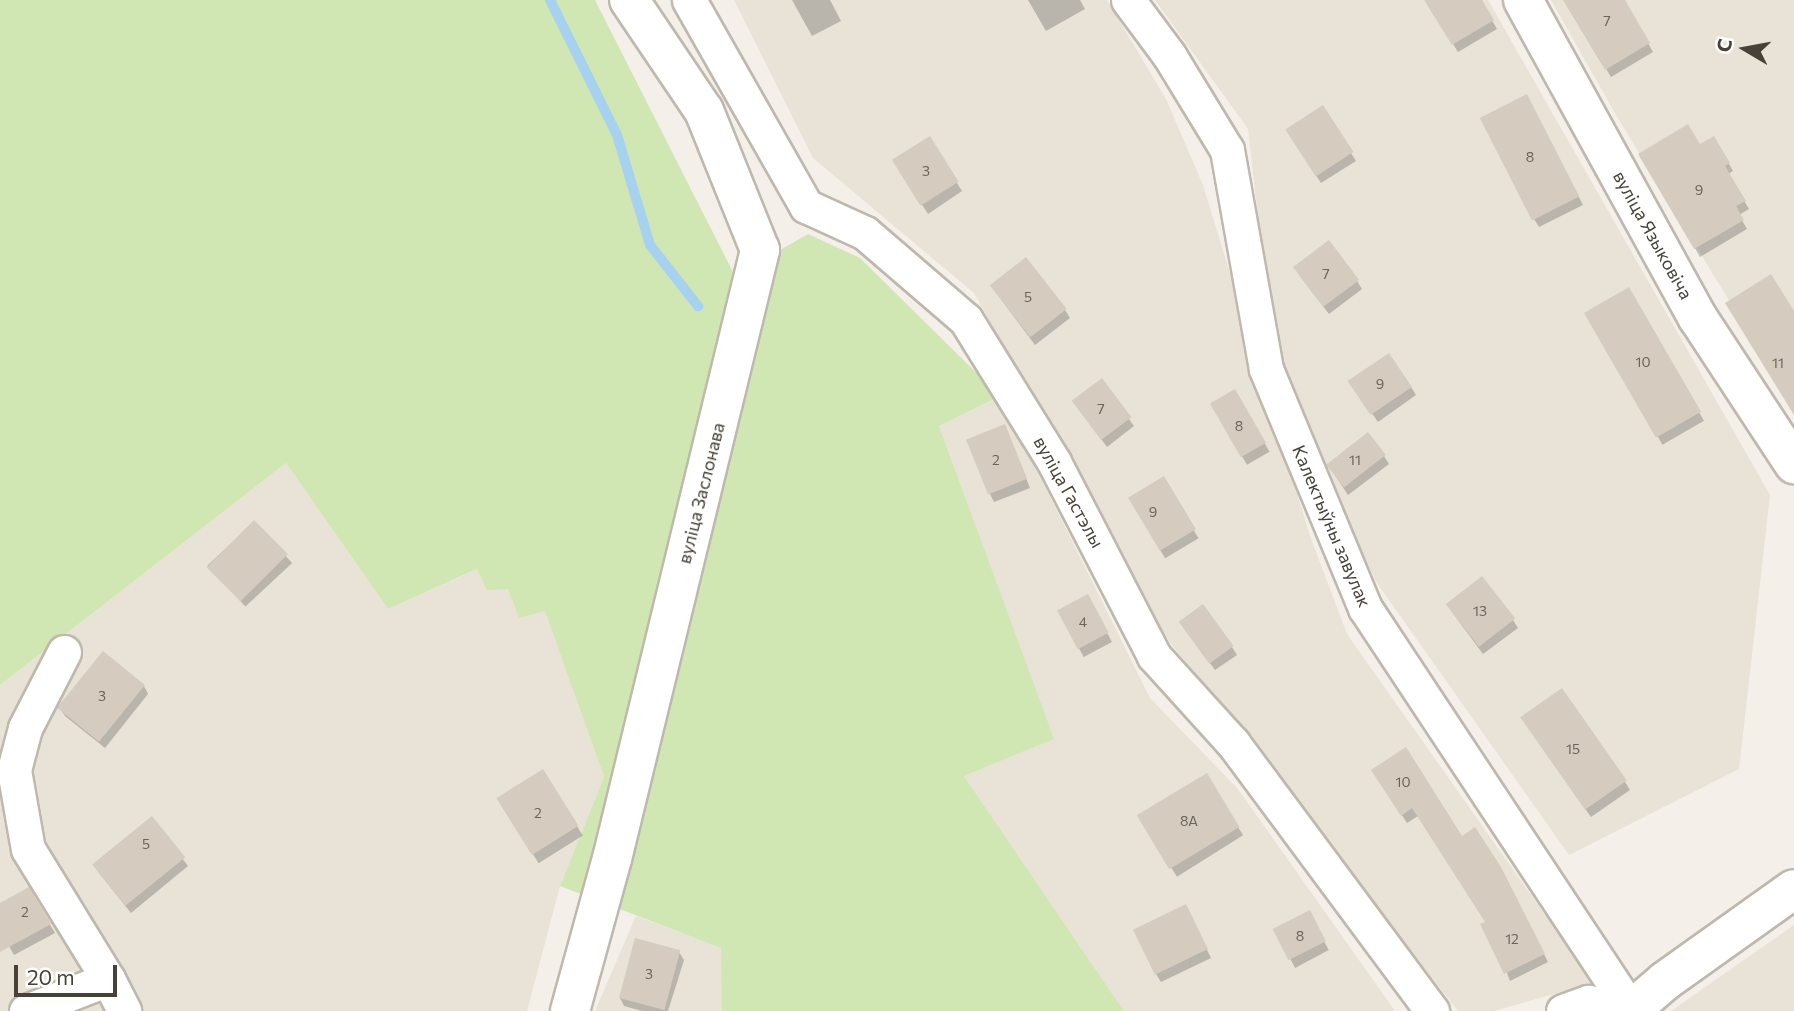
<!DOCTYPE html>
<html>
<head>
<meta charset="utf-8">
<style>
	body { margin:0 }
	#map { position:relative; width:1794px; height:1011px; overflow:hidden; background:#f4f0e9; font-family:Commissioner,sans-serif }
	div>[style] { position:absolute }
	.residential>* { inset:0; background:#e8e2d7 }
	.green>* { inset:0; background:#d0e7b3 }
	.shadow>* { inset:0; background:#0003; transform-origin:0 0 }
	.stream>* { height:10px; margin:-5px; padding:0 5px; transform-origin:5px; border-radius:5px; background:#a7d2ef }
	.building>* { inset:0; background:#d5ccbf; transform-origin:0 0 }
	.roads { filter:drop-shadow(2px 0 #bfb8ac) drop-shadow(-2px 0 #bfb8ac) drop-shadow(0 2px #bfb8ac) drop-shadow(0 -2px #bfb8ac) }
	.minor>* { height:33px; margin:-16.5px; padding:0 16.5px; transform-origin:16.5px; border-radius:16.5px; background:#fff }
	.tertiary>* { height:38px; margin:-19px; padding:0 19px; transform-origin:19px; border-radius:19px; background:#fff }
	span { translate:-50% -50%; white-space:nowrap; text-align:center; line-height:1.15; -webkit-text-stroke:6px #fff; paint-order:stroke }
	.number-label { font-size:14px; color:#6a6459 }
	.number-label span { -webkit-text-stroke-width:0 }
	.street-label { font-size:18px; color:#474137 }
	.north { position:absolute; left:1710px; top:14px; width:70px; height:70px; -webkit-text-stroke:5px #fff; paint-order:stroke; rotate:280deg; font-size:19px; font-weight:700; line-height:28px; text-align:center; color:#474137 }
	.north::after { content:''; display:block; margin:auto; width:24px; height:32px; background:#474137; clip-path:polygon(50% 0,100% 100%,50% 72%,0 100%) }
	.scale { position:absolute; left:14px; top:965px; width:103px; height:32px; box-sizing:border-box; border:4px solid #474137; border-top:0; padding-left:9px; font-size:21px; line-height:24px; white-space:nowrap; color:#474137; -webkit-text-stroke:5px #fff; paint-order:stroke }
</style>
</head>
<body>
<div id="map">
	<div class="residential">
		<i style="clip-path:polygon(734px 0,1107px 0,1166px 99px,1203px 185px,1310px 536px,1347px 634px,1593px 983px,1494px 1011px,1458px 1011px,1162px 632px,974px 293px,813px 158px)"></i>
		<i style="clip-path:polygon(1155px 0,1488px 0,1770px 495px,1739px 769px,1569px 855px,1377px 583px,1276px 375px,1248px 129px)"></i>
		<i style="clip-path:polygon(1551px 0,1794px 0,1794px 407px,1616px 115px)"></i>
		<i style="clip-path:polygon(1000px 396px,1150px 698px,1238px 789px,1395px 1011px,1124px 1011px,964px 776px,1053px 739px,939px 426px)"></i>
		<i style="clip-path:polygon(286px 463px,388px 609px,478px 569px,545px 610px,604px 777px,560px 886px,527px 1011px,0 1011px,0 685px)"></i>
		<i style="clip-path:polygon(636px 916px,722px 948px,722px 1011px,595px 1011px)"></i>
		<i style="clip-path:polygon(1794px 925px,1794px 1011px,1671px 1011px)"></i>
	</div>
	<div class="green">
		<i style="clip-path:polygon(0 0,595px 0,735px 276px,808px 234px,860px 258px,1000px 396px,939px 426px,1054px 739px,964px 776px,1124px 1011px,722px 1011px,721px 948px,560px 886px,604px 777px,545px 611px,519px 618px,508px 589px,487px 590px,477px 569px,388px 609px,286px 463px,0 685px)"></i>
	</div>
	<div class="shadow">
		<i style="clip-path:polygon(792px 0,830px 0,841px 21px,812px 36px)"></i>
		<i style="clip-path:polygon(1028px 0,1080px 0,1085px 9px,1046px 31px)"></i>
		<i style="clip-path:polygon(1426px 0,1480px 0,1497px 29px,1458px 52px)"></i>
		<i style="clip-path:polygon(1565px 0,1623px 0,1653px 52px,1611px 77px)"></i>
		<i style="clip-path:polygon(1531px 104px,1583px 205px,1539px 227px,1534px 219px)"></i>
		<i style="clip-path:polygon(929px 138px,962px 191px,928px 214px,899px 169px)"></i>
		<i style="clip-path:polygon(1292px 138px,1351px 153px,1356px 161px,1321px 183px)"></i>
		<i style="clip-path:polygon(1714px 138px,1733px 171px,1728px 174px,1749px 209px,1739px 215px,1747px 229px,1700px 257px,1640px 154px,1699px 147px)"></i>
		<i style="clip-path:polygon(1300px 276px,1357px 281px,1362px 289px,1329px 314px)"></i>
		<i style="clip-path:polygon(991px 286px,1065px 310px,1070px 318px,1035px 345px)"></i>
		<i style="left:1628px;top:289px;width:152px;height:48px;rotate:60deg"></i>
		<i style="clip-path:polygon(1101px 381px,1134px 426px,1107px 447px,1079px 409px)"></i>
		<i style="clip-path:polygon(1411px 387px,1416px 395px,1378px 422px,1355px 390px)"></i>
		<i style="left:1235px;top:392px;width:69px;height:26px;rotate:60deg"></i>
		<i style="clip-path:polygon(1008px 435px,1030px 488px,994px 502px,990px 494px)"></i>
		<i style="clip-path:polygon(1384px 456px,1389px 464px,1348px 495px,1333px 472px)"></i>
		<i style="left:1163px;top:479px;width:69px;height:39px;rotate:59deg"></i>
		<i style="left:254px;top:522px;width:56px;height:64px;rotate:47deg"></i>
		<i style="left:1088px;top:597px;width:51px;height:32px;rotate:62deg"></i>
		<i style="clip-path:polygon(1452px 612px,1513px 620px,1518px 628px,1483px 654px)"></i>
		<i style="clip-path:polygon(1186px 630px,1232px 647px,1237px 655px,1215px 670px)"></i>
		<i style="clip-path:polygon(144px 686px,148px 694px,105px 748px,65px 716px,60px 708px)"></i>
		<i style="clip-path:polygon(1527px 725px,1625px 782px,1630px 790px,1591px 817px)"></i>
		<i style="left:543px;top:772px;width:75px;height:52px;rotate:58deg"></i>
		<i style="left:1206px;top:776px;width:70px;height:78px;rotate:58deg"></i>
		<i style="clip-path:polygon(1378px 778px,1505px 878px,1548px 962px,1510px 981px,1488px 923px,1418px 816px,1407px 823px)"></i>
		<i style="clip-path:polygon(152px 818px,188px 866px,131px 913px,99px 873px)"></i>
		<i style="clip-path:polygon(28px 889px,55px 933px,14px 955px,0 930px,0 905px)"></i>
		<i style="left:1309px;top:913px;width:42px;height:38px;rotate:62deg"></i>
		<i style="clip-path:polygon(1190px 915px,1211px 958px,1161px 982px,1156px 974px)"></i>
		<i style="clip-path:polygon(679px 952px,684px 960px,668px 1011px,642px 1011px,624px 1006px,620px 998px)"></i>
	</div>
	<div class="stream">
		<i style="left:550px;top:0;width:151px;rotate:63.6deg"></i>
		<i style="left:617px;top:135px;width:115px;rotate:73.3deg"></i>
		<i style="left:650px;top:245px;width:78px;rotate:51.8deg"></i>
	</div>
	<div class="building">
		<i style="clip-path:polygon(1424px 0,1482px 0,1494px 20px,1452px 45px)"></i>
		<i style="clip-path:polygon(1563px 0,1625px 0,1650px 43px,1605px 70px)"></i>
		<i style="left:1527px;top:94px;width:115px;height:53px;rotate:63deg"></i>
		<i style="left:1323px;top:105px;width:56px;height:45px;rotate:57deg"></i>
		<i style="clip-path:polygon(1688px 124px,1700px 144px,1714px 136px,1730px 163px,1725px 166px,1746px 201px,1736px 206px,1744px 220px,1694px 249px,1638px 154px)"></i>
		<i style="left:930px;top:136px;width:54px;height:45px;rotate:58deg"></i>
		<i style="left:1329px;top:240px;width:50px;height:45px;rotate:53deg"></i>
		<i style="left:1026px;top:257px;width:66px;height:46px;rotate:52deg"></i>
		<i style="clip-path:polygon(1771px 274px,1794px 311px,1794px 415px,1725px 303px)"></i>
		<i style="left:1629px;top:287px;width:144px;height:52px;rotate:60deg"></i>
		<i style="left:1389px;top:353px;width:41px;height:50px;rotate:56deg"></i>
		<i style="left:1102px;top:378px;width:49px;height:38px;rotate:53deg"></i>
		<i style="left:1235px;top:389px;width:62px;height:29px;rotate:60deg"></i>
		<i style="left:1005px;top:424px;width:59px;height:42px;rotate:68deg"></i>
		<i style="left:1368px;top:432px;width:29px;height:53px;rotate:52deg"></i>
		<i style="left:1164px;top:476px;width:62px;height:42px;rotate:59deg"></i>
		<i style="left:254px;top:520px;width:48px;height:67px;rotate:45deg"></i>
		<i style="left:1482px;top:576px;width:54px;height:46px;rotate:52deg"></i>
		<i style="left:1088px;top:594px;width:44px;height:35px;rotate:62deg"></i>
		<i style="left:1203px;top:604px;width:52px;height:30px;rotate:54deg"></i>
		<i style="left:103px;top:651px;width:54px;height:73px;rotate:39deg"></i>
		<i style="left:1562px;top:688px;width:113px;height:51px;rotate:55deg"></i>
		<i style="clip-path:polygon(1406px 747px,1462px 836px,1475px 827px,1501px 867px,1545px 954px,1504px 974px,1480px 924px,1485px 922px,1412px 808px,1401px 816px,1371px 770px)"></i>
		<i style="left:543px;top:769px;width:67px;height:55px;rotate:58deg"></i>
		<i style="left:1207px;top:773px;width:63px;height:82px;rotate:59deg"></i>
		<i style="left:152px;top:816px;width:53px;height:77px;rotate:51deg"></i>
		<i style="clip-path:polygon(29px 887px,51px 924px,0 952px,0 903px)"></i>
		<i style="left:1186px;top:904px;width:50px;height:59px;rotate:64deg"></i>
		<i style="left:1310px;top:910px;width:35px;height:42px;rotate:63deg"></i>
		<i style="left:635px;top:938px;width:47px;height:62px;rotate:15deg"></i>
	</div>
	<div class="roads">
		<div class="minor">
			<i style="left:689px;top:0;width:237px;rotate:60.4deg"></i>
			<i style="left:806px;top:206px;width:65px;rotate:24.6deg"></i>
			<i style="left:865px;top:233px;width:133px;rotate:40.7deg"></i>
			<i style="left:966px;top:320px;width:167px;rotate:58.2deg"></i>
			<i style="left:1054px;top:462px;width:218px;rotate:62.7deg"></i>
			<i style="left:1154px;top:656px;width:118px;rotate:47.8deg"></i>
			<i style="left:1233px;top:743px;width:334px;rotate:53.4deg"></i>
			<i style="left:1128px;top:0;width:69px;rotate:53.3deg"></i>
			<i style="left:1169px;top:55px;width:111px;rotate:58.6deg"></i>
			<i style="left:1227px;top:150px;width:222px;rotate:79.9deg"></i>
			<i style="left:1266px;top:369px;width:259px;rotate:67.5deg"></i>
			<i style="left:1365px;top:608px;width:480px;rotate:56.5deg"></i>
			<i style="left:64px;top:652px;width:85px;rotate:117.2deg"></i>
			<i style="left:25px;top:728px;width:43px;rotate:104.7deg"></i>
			<i style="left:14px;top:770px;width:80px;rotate:80deg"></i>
			<i style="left:28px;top:849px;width:153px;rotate:58.4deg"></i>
			<i style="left:26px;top:1011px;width:88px;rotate:-21.3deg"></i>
			<i style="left:108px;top:979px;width:36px;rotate:63deg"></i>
			<i style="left:1563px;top:1011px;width:27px;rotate:-20deg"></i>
			<i style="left:1588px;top:1002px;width:42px;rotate:8.1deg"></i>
		</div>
		<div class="tertiary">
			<i style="left:1523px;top:0;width:363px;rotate:61.2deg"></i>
			<i style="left:1698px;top:318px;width:175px;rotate:56.7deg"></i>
			<i style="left:570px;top:1011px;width:158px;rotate:-74.6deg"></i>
			<i style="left:612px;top:859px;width:627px;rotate:-76.34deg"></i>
			<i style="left:760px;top:250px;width:150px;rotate:-111.9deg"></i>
			<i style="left:704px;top:111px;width:134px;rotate:-124deg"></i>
			<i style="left:1630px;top:1011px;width:46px;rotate:-40.6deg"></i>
			<i style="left:1665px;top:981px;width:158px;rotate:-35.5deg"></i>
		</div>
	</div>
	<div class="number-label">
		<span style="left:1607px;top:21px">7</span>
		<span style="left:1530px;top:157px">8</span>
		<span style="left:926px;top:171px">3</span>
		<span style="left:1699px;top:190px">9</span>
		<span style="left:1326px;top:274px">7</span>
		<span style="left:1028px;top:297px">5</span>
		<span style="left:1643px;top:362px">10</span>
		<span style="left:1778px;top:363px">11</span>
		<span style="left:1380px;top:384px">9</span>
		<span style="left:1101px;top:409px">7</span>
		<span style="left:1239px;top:426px">8</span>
		<span style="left:996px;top:460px">2</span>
		<span style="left:1355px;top:460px">11</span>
		<span style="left:1153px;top:512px">9</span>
		<span style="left:1480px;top:611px">13</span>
		<span style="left:1083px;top:622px">4</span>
		<span style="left:102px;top:696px">3</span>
		<span style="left:1573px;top:749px">15</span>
		<span style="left:1403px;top:782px">10</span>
		<span style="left:538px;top:813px">2</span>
		<span style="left:1189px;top:821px">8А</span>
		<span style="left:146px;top:844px">5</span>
		<span style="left:25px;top:912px">2</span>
		<span style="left:1300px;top:936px">8</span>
		<span style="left:1512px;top:939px">12</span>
		<span style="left:649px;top:974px">3</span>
	</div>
	<div class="street-label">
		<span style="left:1653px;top:235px;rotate:61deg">вуліца Языковіча</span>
		<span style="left:1069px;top:492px;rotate:61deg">вуліца Гастэлы</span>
		<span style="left:701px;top:493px;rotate:-76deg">вуліца Заслонава</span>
		<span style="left:1332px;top:526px;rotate:67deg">Калектыўны завулак</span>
	</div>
	<div class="north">С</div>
	<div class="scale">20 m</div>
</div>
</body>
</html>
